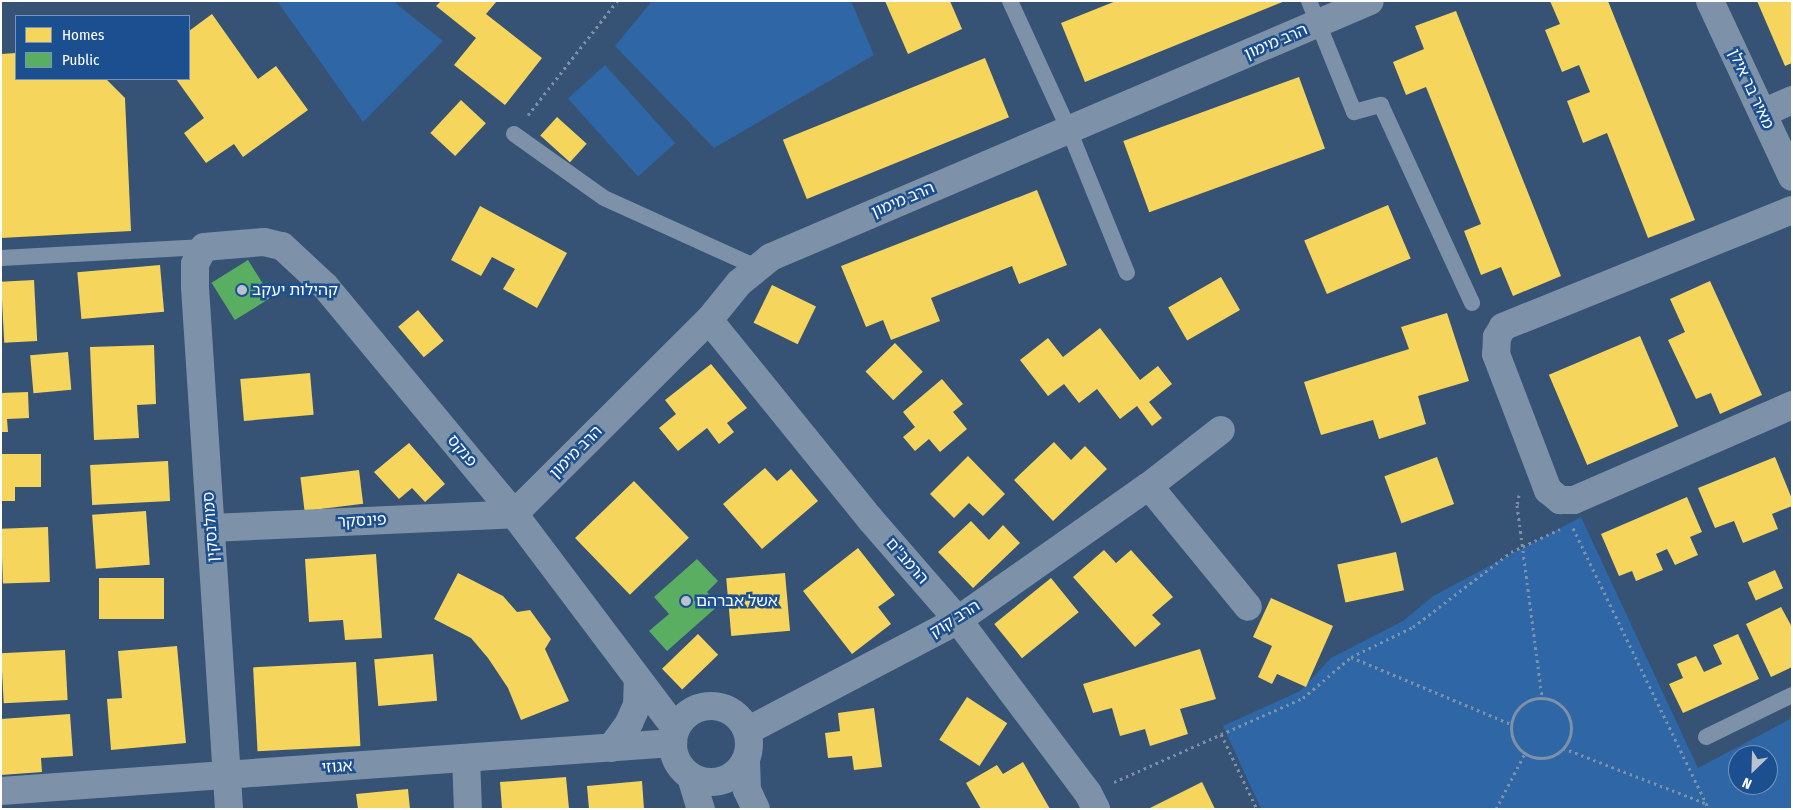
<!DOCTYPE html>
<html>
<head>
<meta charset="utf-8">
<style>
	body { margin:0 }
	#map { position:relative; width:1793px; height:810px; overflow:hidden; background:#365274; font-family:"Fira Sans Condensed","Noto Sans Hebrew",sans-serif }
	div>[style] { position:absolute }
	.green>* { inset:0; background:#2f66a5; transform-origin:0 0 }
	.homes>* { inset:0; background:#f6d55c; transform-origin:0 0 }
	.public>* { inset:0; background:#5aae61; transform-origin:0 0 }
	.path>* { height:3px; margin-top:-1.5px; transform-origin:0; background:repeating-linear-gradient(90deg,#7d92a8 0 2.5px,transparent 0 6.5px) }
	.path>.ring { margin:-1.5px; padding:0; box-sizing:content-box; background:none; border:3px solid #7d92a8; border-radius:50% }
	.service>* { height:16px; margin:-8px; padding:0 8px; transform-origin:8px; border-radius:8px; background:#7d92a8 }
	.minor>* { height:28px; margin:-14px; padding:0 14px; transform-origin:14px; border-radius:14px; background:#7d92a8 }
	.minor>.ring { margin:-14px; padding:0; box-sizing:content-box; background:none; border:28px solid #7d92a8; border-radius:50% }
	.tertiary>* { height:28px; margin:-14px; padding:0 14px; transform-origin:14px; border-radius:14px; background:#7d92a8 }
	.dots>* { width:14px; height:14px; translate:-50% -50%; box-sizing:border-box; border:2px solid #1b4f8f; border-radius:50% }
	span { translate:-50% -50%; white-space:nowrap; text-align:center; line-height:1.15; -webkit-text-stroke:5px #1b4f8f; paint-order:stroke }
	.street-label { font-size:16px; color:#fff }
	.poi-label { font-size:16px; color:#fff }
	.left { translate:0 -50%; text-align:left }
	.frame { position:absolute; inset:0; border:2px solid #fff; pointer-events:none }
	.legend { position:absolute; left:15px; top:15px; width:175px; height:65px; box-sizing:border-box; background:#1b4f8f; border:1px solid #7695bc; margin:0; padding:6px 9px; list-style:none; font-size:15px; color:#fff }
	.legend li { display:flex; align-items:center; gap:10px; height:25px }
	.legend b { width:25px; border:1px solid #7695bc }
	.north { position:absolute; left:1728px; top:745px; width:50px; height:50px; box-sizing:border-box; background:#1b4f8f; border:1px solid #7695bc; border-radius:50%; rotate:204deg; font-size:14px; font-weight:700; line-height:20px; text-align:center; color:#fff }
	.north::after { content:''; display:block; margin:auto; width:18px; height:22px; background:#b9c2ce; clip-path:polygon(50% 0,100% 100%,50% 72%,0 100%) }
</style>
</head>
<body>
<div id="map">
	<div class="green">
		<i style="clip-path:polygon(277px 1px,393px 1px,443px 41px,363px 122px)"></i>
		<i style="clip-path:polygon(652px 1px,851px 1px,874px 55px,714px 148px,615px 46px)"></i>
		<i style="left:605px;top:65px;width:105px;height:50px;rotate:48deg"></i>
		<i style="clip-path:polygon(evenodd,1581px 517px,1698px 768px,1792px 718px,1792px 809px,1261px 809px,1223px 726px,1300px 691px,1331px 658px,1403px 621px,1433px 596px,1581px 517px,1738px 755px,1768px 755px,1768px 785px,1738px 785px,1738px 755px)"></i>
	</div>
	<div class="homes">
		<i style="clip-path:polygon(441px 1px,497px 1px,486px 14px,542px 58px,505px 105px,454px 65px,476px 38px,436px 6px)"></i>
		<i style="clip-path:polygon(885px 1px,950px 1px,962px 29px,908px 54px)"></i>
		<i style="clip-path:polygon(1116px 1px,1285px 1px,1085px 82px,1061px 23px)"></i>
		<i style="clip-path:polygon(1550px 1px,1608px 1px,1695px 220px,1648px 238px,1607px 133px,1583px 143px,1567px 101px,1590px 92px,1579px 65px,1562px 72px,1545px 30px,1560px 24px)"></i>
		<i style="clip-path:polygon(1757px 1px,1792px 1px,1792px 63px,1785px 66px)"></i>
		<i style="clip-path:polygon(1456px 11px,1561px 276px,1513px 296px,1501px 267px,1481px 275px,1464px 231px,1481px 224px,1426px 87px,1406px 95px,1393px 62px,1424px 49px,1415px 26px)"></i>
		<i style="clip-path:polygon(212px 14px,258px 79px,276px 66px,308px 110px,243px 157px,234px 144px,206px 163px,184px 133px,204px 118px,176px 79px,189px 79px,189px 31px)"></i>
		<i style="clip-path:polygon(16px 53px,16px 79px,106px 79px,125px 98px,131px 231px,1px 238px,1px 54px)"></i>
		<i style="left:985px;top:58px;width:64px;height:218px;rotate:68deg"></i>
		<i style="left:1299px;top:77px;width:76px;height:187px;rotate:70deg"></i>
		<i style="left:461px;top:100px;width:34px;height:45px;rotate:43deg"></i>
		<i style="left:557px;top:117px;width:40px;height:25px;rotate:42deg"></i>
		<i style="clip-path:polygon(1037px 190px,1067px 265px,1019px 284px,1012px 266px,931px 298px,940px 321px,891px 340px,883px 320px,866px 327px,841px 266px)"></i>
		<i style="left:1388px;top:205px;width:58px;height:91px;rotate:67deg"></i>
		<i style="clip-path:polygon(480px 206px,567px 253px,537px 308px,503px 289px,515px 269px,492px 257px,481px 276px,451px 260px)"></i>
		<i style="left:160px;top:265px;width:47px;height:83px;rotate:85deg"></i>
		<i style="left:1221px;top:277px;width:38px;height:61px;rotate:60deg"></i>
		<i style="left:34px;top:280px;width:61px;height:33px;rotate:87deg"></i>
		<i style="clip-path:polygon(1710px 281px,1762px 395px,1720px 414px,1711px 393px,1696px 399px,1668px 340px,1685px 332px,1670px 299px)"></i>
		<i style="left:772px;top:285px;width:49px;height:42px;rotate:26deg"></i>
		<i style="left:418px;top:310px;width:40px;height:26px;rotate:50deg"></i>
		<i style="clip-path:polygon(1447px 313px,1469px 381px,1418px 396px,1426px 424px,1379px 439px,1373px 420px,1321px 435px,1304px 382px,1409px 349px,1401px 327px)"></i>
		<i style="clip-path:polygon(1100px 328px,1140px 380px,1158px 366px,1172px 384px,1149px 402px,1162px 418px,1152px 426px,1137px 406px,1120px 419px,1097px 389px,1079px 403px,1064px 384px,1048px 396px,1020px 360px,1048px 338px,1063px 357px)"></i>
		<i style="left:1640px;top:336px;width:98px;height:99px;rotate:67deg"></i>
		<i style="left:895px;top:343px;width:40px;height:41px;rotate:46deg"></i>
		<i style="clip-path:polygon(154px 345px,156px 404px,137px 405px,139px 438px,94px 440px,90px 347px)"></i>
		<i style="left:68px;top:352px;width:38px;height:38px;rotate:85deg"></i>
		<i style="clip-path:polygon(711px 364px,747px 408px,727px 423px,734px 432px,719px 444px,707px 428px,678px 451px,659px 428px,676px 414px,665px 400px)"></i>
		<i style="left:310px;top:373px;width:42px;height:70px;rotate:85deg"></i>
		<i style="clip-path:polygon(942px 379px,963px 404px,953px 412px,967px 429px,940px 452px,929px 439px,915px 451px,903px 437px,915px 427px,903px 412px)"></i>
		<i style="clip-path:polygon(28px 392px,29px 418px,7px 419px,8px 432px,1px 432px,1px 393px)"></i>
		<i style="clip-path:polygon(1054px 442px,1071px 460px,1085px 446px,1107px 469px,1053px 521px,1014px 480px)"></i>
		<i style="clip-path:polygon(409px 443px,445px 484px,425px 502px,412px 488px,399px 499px,374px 472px)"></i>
		<i style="clip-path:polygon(1px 454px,41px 454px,41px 487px,15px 487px,15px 501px,1px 501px)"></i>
		<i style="clip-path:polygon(968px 456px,1005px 494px,983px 516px,969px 503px,954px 518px,930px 494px)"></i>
		<i style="left:1437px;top:457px;width:50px;height:56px;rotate:70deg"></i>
		<i style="clip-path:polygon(1775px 457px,1792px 499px,1792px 506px,1772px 514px,1778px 529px,1743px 543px,1734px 521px,1715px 528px,1698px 488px)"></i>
		<i style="left:168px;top:461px;width:40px;height:78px;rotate:87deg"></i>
		<i style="clip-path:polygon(765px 468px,777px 481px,791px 469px,818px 501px,762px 549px,723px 504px)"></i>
		<i style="left:359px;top:470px;width:34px;height:59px;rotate:83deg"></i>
		<i style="left:634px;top:481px;width:79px;height:82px;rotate:46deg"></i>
		<i style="clip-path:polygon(1687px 497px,1702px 532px,1690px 537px,1698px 555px,1675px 565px,1667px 549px,1656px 554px,1663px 570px,1636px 581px,1632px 571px,1619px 576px,1601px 534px)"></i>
		<i style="left:146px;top:511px;width:54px;height:54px;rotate:86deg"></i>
		<i style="clip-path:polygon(971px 521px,989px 540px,1003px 525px,1020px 543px,973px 588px,938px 552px)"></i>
		<i style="left:48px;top:527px;width:55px;height:47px;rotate:88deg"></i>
		<i style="clip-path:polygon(858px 548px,895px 595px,878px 607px,891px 624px,852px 654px,803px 591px)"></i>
		<i style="clip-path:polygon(1104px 550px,1116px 563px,1131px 550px,1173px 597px,1152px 615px,1161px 624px,1135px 647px,1073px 577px)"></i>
		<i style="left:1396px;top:552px;width:39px;height:60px;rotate:78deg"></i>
		<i style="clip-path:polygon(376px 554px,382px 638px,345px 640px,343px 620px,309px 622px,305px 559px)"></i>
		<i style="left:1775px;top:570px;width:20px;height:30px;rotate:66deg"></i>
		<i style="clip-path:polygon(458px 573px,503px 596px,517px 612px,530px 610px,551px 639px,545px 649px,569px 701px,521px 720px,508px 688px,488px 658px,471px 638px,434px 619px)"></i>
		<i style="left:785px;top:573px;width:58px;height:59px;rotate:85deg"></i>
		<i style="left:164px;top:578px;width:41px;height:65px;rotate:90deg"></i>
		<i style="left:1051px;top:578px;width:44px;height:73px;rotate:51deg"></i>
		<i style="clip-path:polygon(1271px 598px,1333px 626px,1306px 687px,1277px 674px,1272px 684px,1258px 677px,1272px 646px,1253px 637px)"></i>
		<i style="clip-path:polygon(1781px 607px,1792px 627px,1792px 667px,1771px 677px,1746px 624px)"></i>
		<i style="left:698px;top:634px;width:29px;height:50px;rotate:46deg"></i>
		<i style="clip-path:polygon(1738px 634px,1759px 679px,1683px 713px,1669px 684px,1683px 678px,1677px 664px,1696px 656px,1704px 672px,1722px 664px,1713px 645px)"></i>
		<i style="clip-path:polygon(177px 646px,186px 743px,111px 750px,107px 699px,122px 698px,118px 651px)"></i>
		<i style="clip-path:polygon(1200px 649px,1216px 699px,1180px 709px,1188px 734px,1150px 746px,1145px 729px,1120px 736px,1112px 708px,1093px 713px,1083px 684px)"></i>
		<i style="left:65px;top:650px;width:50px;height:64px;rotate:87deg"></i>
		<i style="left:433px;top:654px;width:47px;height:59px;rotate:85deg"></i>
		<i style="left:356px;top:662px;width:84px;height:103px;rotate:87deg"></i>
		<i style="left:967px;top:697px;width:48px;height:51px;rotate:33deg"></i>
		<i style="clip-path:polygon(874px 708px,882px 767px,854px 770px,852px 756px,828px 758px,825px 733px,840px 731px,838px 713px)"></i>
		<i style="clip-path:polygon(70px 714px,73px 756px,41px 758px,42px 772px,1px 775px,1px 719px)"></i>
		<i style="clip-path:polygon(1023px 762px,1050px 809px,981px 809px,966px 783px,997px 765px,1003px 774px)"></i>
		<i style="clip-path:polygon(566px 777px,569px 809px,502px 809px,500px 782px)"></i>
		<i style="clip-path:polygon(642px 781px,644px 809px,589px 809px,587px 786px)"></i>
		<i style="clip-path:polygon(1202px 782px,1215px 809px,1148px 809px)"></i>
		<i style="clip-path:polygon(408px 789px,410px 809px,358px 809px,356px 794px)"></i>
	</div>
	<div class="public">
		<i style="left:248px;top:260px;width:44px;height:43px;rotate:58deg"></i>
		<i style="clip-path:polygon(697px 559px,718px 581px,707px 592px,719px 605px,667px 651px,649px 631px,669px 614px,654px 597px)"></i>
	</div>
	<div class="path">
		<i style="left:528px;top:115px;width:145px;rotate:-52deg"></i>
		<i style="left:1519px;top:495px;width:10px;rotate:101deg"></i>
		<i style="left:1517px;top:505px;width:195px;rotate:82.6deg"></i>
		<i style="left:1573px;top:528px;width:312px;rotate:64.2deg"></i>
		<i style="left:1351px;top:657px;width:173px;rotate:22.7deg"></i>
		<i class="ring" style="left:1511px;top:698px;width:57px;height:57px"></i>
		<i style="left:1221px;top:734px;width:83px;rotate:64.4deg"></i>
		<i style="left:1563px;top:748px;width:152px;rotate:21.2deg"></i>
		<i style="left:1114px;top:782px;width:207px;rotate:-24deg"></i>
		<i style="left:1303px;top:698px;width:63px;rotate:-40.5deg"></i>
		<i style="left:1351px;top:657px;width:69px;rotate:-25.8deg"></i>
		<i style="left:1413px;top:627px;width:123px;rotate:-37.4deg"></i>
		<i style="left:1511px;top:552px;width:54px;rotate:-25.1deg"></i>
		<i style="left:1496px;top:809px;width:63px;rotate:-62.6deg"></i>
	</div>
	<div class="service">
		<i style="left:1010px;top:1px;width:142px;rotate:65.4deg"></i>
		<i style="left:1069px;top:130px;width:154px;rotate:67.9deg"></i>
		<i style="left:1309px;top:1px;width:120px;rotate:67.9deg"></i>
		<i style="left:1354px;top:112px;width:28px;rotate:-15deg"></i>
		<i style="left:1381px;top:105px;width:218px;rotate:65.3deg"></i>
		<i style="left:514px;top:134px;width:110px;rotate:35.4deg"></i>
		<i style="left:604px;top:198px;width:169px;rotate:24.4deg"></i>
		<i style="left:1px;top:258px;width:203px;rotate:-3.1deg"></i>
		<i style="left:1706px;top:737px;width:96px;rotate:-26deg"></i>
	</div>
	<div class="minor">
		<i style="left:1763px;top:113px;width:32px;rotate:-24deg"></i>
		<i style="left:1792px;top:210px;width:312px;rotate:158deg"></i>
		<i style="left:1503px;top:327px;width:12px;rotate:121deg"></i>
		<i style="left:1497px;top:337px;width:17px;rotate:93deg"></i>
		<i style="left:1496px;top:354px;width:146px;rotate:69.1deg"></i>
		<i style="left:1548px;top:490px;width:16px;rotate:40deg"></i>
		<i style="left:1560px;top:500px;width:14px"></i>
		<i style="left:1574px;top:500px;width:238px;rotate:-23.5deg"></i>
		<i style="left:709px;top:320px;width:257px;rotate:51deg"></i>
		<i style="left:871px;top:520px;width:133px;rotate:49deg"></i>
		<i style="left:958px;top:620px;width:216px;rotate:53.1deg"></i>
		<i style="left:1088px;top:793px;width:18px;rotate:63deg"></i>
		<i style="left:1149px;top:486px;width:156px;rotate:50.7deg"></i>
		<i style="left:211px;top:528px;width:303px;rotate:-2.6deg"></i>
		<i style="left:514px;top:514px;width:275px;rotate:-44.9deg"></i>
		<i style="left:709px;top:320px;width:48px;rotate:-51deg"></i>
		<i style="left:739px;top:283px;width:41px;rotate:-39.1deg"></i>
		<i style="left:771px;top:257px;width:651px;rotate:-23.14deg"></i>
		<i class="ring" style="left:673px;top:706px;width:48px;height:48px"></i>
		<i style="left:747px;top:731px;width:238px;rotate:-27.7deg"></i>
		<i style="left:958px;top:620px;width:233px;rotate:-35.1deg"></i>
		<i style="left:1149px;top:486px;width:91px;rotate:-37.9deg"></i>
		<i style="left:611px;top:748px;width:31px;rotate:-54deg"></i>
		<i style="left:629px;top:723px;width:20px;rotate:-66deg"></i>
		<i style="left:637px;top:705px;width:25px;rotate:-88deg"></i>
		<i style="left:466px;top:758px;width:51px;rotate:87.8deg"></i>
		<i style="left:746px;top:761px;width:29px;rotate:88deg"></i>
		<i style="left:747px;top:790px;width:21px;rotate:65deg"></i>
		<i style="left:691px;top:777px;width:34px;rotate:73deg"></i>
		<i style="left:1px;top:791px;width:674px;rotate:-4.09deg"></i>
		<i style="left:229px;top:809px;width:523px;rotate:-93.73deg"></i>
		<i style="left:195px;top:287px;width:23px;rotate:-90deg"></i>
		<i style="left:195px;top:264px;width:19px;rotate:-62deg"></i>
		<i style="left:204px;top:247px;width:60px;rotate:-4.8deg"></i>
		<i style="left:264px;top:242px;width:18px;rotate:13deg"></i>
		<i style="left:282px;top:246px;width:59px;rotate:42.9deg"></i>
		<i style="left:325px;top:286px;width:296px;rotate:50.3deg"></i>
		<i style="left:514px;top:514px;width:269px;rotate:53deg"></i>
	</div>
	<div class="tertiary">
		<i style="left:1710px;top:1px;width:194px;rotate:65deg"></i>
	</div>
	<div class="dots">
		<i style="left:242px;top:290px;background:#b9c2ce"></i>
		<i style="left:686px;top:601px;background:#b9c2ce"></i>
	</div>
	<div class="street-label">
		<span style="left:1276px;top:42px;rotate:-23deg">הרב מימון</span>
		<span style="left:1751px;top:89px;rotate:65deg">מאיר בר אילן</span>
		<span style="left:903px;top:200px;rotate:-23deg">הרב מימון</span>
		<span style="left:462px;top:451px;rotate:50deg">פנקס</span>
		<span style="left:576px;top:452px;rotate:-45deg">הרב מימון</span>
		<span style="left:362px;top:521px;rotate:-3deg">פינסקר</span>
		<span style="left:211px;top:527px;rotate:-94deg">סמולנסקין</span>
		<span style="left:907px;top:561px;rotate:49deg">הרמב"ם</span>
		<span style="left:955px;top:619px;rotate:-32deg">הרב קוק</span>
		<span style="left:337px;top:767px;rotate:-4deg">אגוזי</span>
	</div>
	<div class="poi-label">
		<span class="left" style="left:252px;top:290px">קהילות יעקב</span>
		<span class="left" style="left:696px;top:601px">אשל אברהם</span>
	</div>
	<div class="frame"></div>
	<ul class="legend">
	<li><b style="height:14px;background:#f6d55c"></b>Homes</li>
	<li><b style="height:14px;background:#5aae61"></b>Public</li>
	</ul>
	<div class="north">N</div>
</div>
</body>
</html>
